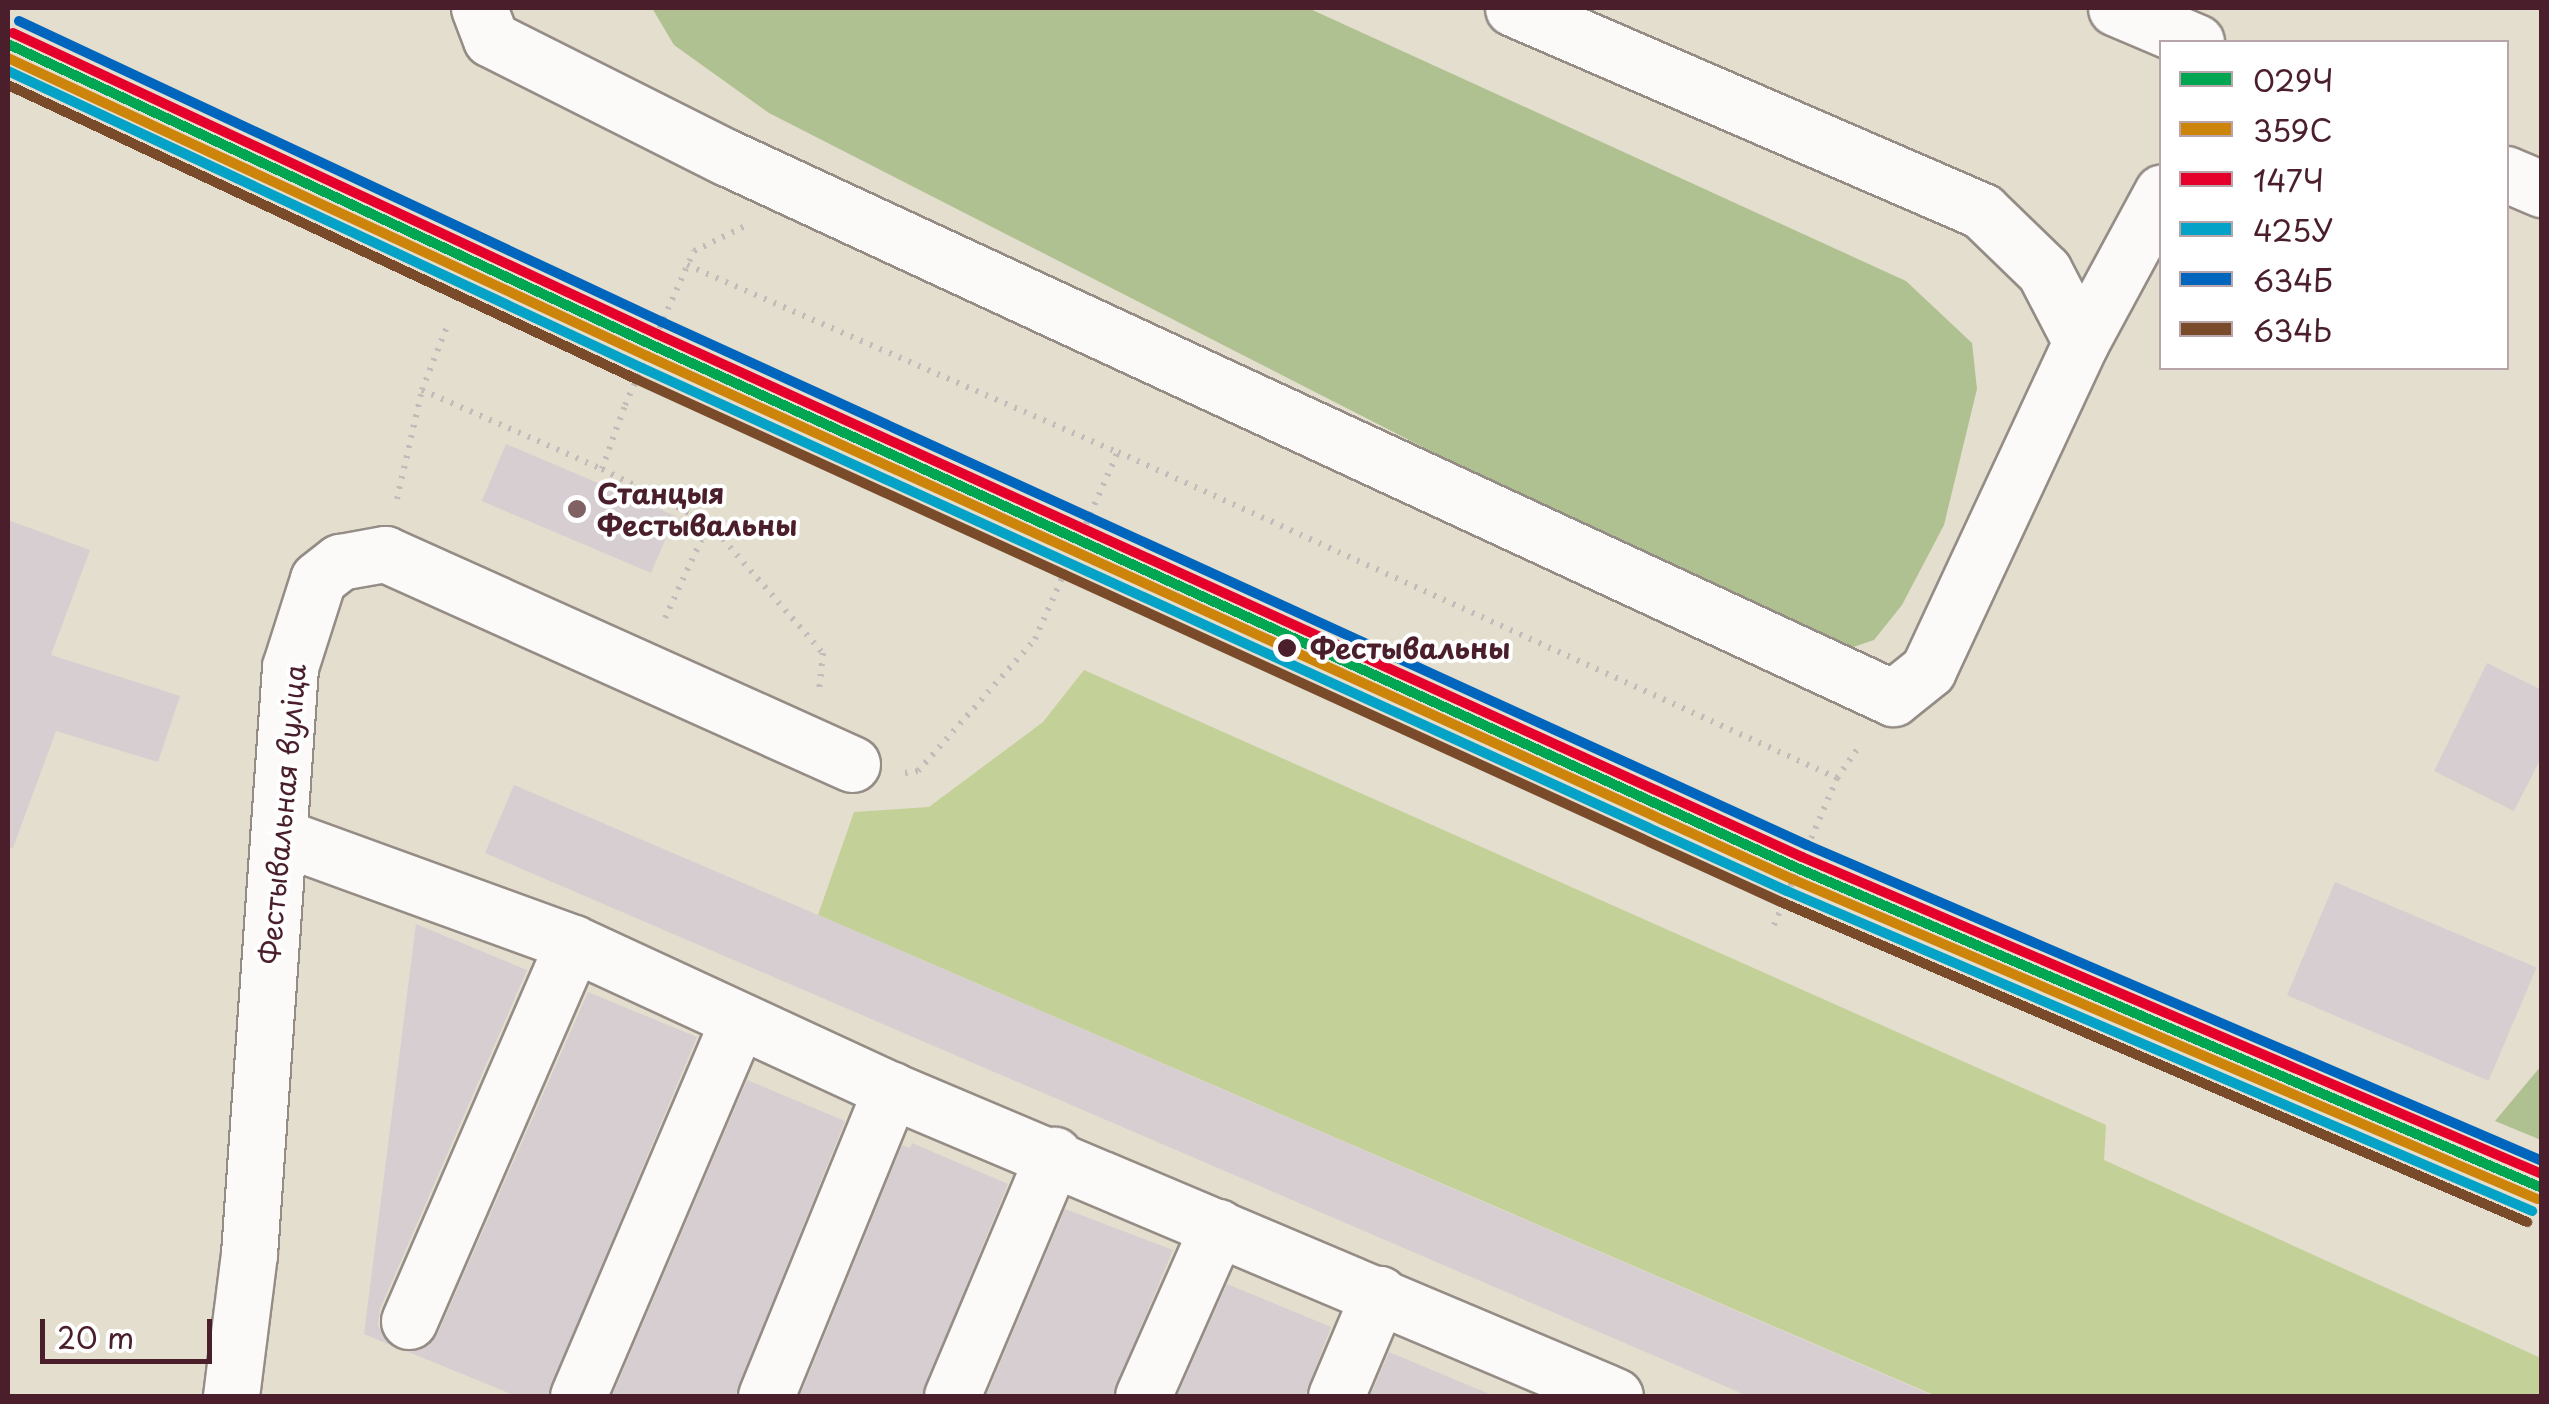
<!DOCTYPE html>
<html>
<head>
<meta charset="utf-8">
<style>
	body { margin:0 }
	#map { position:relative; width:2549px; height:1404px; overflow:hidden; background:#e3decd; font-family:"Playpen Sans",sans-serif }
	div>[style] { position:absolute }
	.green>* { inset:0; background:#c3d098 }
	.forest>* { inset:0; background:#b0c191 }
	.building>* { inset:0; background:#d7ced2; transform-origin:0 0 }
	.path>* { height:6px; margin-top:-3px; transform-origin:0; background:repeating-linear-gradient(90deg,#c1bcba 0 2.5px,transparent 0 10.5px) }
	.roads { filter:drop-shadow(2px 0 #958c86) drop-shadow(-2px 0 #958c86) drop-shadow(0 2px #958c86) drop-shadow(0 -2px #958c86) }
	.minor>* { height:55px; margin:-27.5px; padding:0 27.5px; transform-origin:27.5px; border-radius:27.5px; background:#fbfaf8 }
	.rail-1>* { height:10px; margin:-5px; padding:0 5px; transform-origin:5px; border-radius:5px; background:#00a651 }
	.rail-2>* { height:10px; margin:-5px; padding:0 5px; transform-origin:5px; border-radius:5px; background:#cc840b }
	.rail-3>* { height:10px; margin:-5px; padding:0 5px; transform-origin:5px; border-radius:5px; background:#e4002b }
	.rail-4>* { height:10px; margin:-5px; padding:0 5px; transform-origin:5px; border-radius:5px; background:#04a2c6 }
	.rail-5>* { height:10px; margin:-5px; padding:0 5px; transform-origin:5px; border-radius:5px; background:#0065bd }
	.rail-6>* { height:10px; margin:-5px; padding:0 5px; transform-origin:5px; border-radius:5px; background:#7a4b2a }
	.dots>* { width:28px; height:28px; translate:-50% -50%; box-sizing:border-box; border:5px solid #fff; border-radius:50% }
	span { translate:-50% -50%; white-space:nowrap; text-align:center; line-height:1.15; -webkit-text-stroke:8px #fff; paint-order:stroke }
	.poi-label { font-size:28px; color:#4a1f2b; font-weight:700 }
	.left { translate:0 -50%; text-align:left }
	.stop-label { font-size:28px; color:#4a1f2b; font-weight:700 }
	.street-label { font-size:28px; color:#4a1f2b }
	.frame { position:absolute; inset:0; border:10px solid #4a1f2b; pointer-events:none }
	.legend { position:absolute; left:2159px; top:40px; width:350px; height:330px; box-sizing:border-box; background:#fff; border:2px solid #b7a5aa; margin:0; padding:12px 18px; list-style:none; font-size:30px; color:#4a1f2b }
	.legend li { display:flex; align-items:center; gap:20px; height:50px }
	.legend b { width:50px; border:2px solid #b7a5aa }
	.scale { position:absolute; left:40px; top:1319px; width:172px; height:45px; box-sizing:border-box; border:5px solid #4a1f2b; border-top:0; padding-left:12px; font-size:30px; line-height:35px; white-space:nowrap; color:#4a1f2b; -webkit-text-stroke:8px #fff; paint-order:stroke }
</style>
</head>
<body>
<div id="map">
	<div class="green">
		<i style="clip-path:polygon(1084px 670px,2106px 1125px,2104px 1160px,2541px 1358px,2541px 1396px,1936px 1396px,818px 915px,854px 812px,929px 807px,1043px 722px)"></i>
	</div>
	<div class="forest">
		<i style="clip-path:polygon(652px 8px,1308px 8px,1906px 281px,1972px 343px,1977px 389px,1944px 525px,1902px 605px,1874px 640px,1830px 655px,769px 113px,674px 45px)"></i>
		<i style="clip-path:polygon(2541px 1066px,2541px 1140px,2495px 1121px)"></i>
	</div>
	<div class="building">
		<i style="left:506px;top:444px;width:184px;height:62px;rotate:23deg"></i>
		<i style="clip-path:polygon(8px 520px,90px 550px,51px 655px,180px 696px,158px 762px,56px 731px,13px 848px,8px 847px)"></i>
		<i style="clip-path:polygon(2487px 663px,2542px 690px,2542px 756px,2514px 811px,2434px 771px)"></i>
		<i style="clip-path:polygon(514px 785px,818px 915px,1934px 1396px,1748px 1396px,485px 853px)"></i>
		<i style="left:2335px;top:882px;width:219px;height:123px;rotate:23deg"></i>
		<i style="clip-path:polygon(416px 924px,527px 970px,380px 1309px,378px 1326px,390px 1345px,364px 1334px)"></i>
		<i style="clip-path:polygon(588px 992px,697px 1037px,547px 1396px,516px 1396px,406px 1351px,427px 1347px,438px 1333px)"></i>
		<i style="clip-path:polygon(747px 1080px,845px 1121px,735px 1396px,612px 1396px)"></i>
		<i style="clip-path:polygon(912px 1143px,1008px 1184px,921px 1396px,800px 1396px,902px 1145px,910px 1148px)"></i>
		<i style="clip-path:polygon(1065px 1209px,1173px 1250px,1112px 1396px,986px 1396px)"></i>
		<i style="clip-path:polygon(1227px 1284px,1331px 1327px,1305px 1396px,1177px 1396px)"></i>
		<i style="clip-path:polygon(1389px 1352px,1494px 1396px,1370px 1396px)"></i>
	</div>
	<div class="path">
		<i style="left:687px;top:265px;width:470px;rotate:23.5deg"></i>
		<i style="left:1118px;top:452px;width:789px;rotate:24.39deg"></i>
		<i style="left:1837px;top:778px;width:162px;rotate:113.2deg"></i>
		<i style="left:422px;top:390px;width:71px;rotate:-68.5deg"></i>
		<i style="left:602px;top:469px;width:68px;rotate:-70.2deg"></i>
		<i style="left:625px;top:405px;width:169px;rotate:-65.9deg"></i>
		<i style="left:694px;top:251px;width:55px;rotate:-26.1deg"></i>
		<i style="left:397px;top:499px;width:112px;rotate:-77.1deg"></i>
		<i style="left:422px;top:390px;width:197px;rotate:23.7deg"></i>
		<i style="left:602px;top:469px;width:120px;rotate:26.8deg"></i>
		<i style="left:709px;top:523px;width:173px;rotate:48.8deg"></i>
		<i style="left:823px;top:653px;width:36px;rotate:96deg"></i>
		<i style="left:665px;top:618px;width:105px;rotate:-65.1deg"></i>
		<i style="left:905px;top:773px;width:13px;rotate:-9deg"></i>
		<i style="left:918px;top:771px;width:176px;rotate:-48.4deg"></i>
		<i style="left:1035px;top:639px;width:205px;rotate:-66.1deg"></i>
		<i style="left:1837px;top:778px;width:39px;rotate:-55deg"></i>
	</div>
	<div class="roads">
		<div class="minor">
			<i style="left:479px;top:8px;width:33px;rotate:69deg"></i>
			<i style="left:491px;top:39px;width:265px;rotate:26.7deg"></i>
			<i style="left:728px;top:158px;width:1284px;rotate:24.87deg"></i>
			<i style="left:1893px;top:698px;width:45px;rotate:-38.7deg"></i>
			<i style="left:1928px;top:670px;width:362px;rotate:-65deg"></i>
			<i style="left:2081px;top:342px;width:80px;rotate:-117.5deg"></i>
			<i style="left:2044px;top:271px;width:86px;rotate:-135.9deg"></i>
			<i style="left:1982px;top:211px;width:511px;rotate:-156.6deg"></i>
			<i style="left:2116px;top:8px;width:87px;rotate:23deg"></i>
			<i style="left:2506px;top:174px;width:39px;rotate:23deg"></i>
			<i style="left:2081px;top:342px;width:170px;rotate:-61.6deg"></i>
			<i style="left:279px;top:836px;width:313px;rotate:20deg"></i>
			<i style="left:573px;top:943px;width:350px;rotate:24.8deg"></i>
			<i style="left:891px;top:1090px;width:786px;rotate:22.91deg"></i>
			<i style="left:409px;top:1321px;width:412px;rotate:-66.5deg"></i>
			<i style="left:231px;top:1396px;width:143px;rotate:-82.8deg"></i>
			<i style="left:249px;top:1254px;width:588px;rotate:-86deg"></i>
			<i style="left:290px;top:667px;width:92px;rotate:-72.3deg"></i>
			<i style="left:318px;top:579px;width:28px;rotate:-38deg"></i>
			<i style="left:340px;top:562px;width:46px;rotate:-10.1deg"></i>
			<i style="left:385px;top:554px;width:512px;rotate:24.21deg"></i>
			<i style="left:578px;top:1396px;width:408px;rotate:-66.9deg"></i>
			<i style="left:766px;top:1396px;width:331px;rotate:-67.8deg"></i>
			<i style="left:952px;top:1396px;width:262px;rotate:-67.1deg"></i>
			<i style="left:1143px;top:1396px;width:185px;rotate:-66.1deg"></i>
			<i style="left:1336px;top:1396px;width:111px;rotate:-67.1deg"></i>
		</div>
	</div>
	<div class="rail-1">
		<i style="left:8px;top:44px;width:711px;rotate:25.05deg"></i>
		<i style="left:652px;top:345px;width:1259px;rotate:24.55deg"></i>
		<i style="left:1797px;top:868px;width:811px;rotate:23.24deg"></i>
	</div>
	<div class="rail-2">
		<i style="left:8px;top:58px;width:705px;rotate:25deg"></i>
		<i style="left:647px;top:356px;width:1259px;rotate:24.55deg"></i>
		<i style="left:1792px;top:879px;width:811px;rotate:23.24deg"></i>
	</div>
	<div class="rail-3">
		<i style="left:13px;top:33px;width:711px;rotate:25.05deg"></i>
		<i style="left:657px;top:334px;width:1259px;rotate:24.55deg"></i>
		<i style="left:1802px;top:857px;width:805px;rotate:23.19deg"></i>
	</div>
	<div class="rail-4">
		<i style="left:8px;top:71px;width:700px;rotate:25.1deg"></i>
		<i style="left:642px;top:368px;width:1259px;rotate:24.55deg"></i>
		<i style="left:1787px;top:891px;width:811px;rotate:23.24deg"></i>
	</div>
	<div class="rail-5">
		<i style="left:19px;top:21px;width:710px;rotate:25.09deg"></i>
		<i style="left:662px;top:322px;width:1259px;rotate:24.55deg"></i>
		<i style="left:1807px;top:845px;width:800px;rotate:23.26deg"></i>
	</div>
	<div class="rail-6">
		<i style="left:8px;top:85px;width:693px;rotate:25.09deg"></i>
		<i style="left:636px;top:379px;width:1259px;rotate:24.55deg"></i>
		<i style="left:1781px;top:902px;width:812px;rotate:23.22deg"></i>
	</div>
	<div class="dots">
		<i style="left:577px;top:509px;background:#806264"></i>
		<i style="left:1287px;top:648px;background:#4a1f2b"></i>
	</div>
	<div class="poi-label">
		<span class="left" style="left:597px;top:509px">Станцыя<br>Фестывальны</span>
	</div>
	<div class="stop-label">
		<span class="left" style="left:1310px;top:648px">Фестывальны</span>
	</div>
	<div class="street-label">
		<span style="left:282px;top:814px;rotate:-85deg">Фестывальная вуліца</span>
	</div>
	<div class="frame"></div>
	<ul class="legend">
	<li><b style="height:12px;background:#00a651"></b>029Ч</li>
	<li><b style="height:12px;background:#cc840b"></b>359С</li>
	<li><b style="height:12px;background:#e4002b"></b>147Ч</li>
	<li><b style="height:12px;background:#04a2c6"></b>425У</li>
	<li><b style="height:12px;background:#0065bd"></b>634Б</li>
	<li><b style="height:12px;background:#7a4b2a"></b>634Ь</li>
	</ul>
	<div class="scale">20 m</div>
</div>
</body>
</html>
